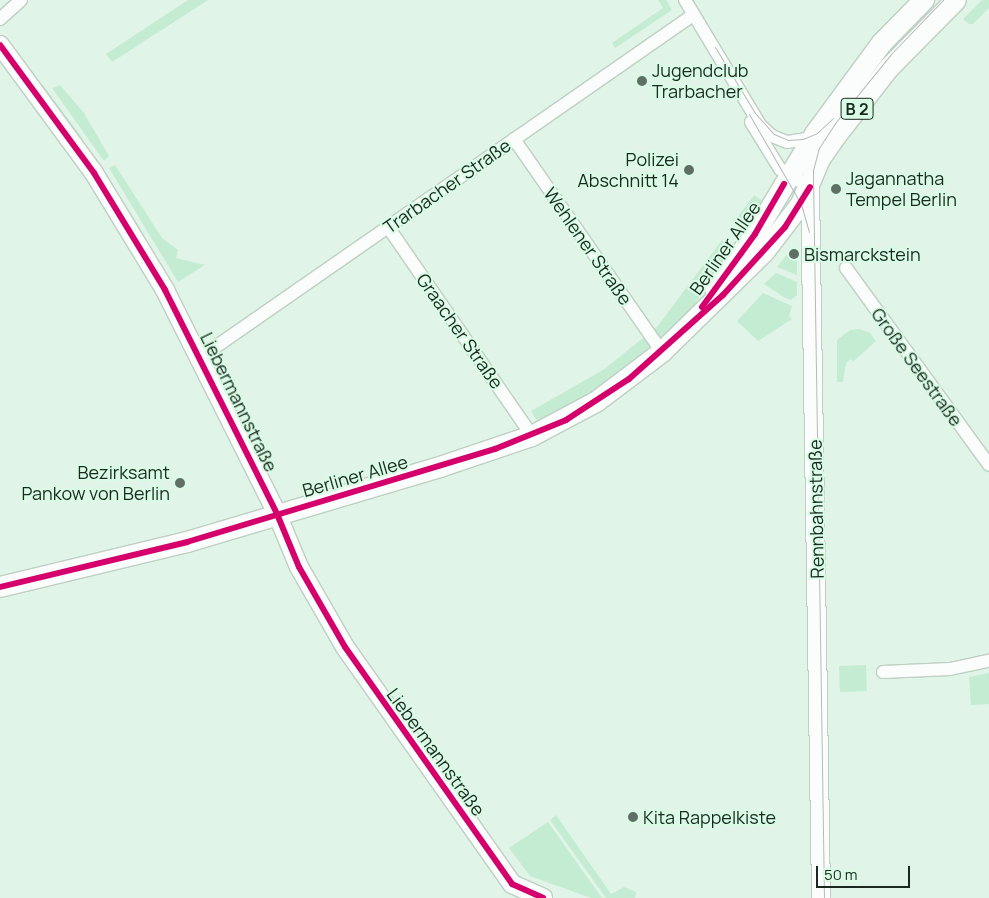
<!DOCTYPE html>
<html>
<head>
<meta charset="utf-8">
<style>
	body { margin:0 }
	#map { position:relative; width:989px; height:898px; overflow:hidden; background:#e0f4e7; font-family:Manrope,sans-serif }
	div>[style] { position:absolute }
	.green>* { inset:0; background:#c4ecd2; transform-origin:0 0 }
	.roads { filter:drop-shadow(1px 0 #bfcfc4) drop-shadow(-1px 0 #bfcfc4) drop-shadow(0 1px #bfcfc4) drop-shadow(0 -1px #bfcfc4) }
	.street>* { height:12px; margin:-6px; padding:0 6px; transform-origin:6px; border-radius:6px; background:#fafdfb }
	.secondary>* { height:18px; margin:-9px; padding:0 9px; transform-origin:9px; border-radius:9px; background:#fafdfb }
	.primary>* { height:20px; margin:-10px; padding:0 10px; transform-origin:10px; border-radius:10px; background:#fafdfb }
	.tram>* { height:1px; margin:-0.5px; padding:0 0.5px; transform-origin:0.5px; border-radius:0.5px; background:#b5bab7 }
	.cycleway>* { height:6px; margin:-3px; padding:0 3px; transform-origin:3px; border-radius:3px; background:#d6006c }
	.dots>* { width:14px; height:14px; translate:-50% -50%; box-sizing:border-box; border:2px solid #d8fce4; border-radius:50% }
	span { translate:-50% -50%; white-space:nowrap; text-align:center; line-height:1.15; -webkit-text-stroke:4px #d8fce4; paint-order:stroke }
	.shield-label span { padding:1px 4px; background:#d8fce4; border:1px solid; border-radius:4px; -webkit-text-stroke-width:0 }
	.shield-label { font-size:16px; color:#1a281f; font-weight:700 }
	.poi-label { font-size:18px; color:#1a281f }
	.left { translate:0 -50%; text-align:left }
	.right { translate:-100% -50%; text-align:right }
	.street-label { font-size:18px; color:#1a281f }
	.scale { position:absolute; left:816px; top:866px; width:94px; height:22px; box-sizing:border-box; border:2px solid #1a281f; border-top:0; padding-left:6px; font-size:15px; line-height:18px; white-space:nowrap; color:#1a281f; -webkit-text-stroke:4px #d8fce4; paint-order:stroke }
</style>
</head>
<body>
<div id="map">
	<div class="green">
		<i style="clip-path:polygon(188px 0,208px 0,112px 62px,106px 54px)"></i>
		<i style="clip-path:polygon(658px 0,666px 0,672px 10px,615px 48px,612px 43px,663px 8px)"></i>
		<i style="clip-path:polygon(982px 0,989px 0,989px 8px,973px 24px,969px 24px,963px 19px)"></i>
		<i style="clip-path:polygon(42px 84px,80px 135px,95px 163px,41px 87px)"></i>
		<i style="clip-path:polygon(60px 85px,84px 113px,109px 156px,104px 161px,52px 88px)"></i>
		<i style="clip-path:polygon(115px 165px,162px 238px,178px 250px,176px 258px,205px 265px,178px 282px,109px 168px)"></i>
		<i style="clip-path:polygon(105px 174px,139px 226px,170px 284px,103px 175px)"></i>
		<i style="clip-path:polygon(754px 195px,762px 201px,748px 226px,737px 218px)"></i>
		<i style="clip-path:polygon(722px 240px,733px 247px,686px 317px,589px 397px,539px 424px,531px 411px,603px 370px,657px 327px)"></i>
		<i style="clip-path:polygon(790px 251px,797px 257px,797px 275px,777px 267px)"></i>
		<i style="clip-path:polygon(776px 273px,797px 282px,797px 295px,791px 300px,785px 298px,764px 284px)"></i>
		<i style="clip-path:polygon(763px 293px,792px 306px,789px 316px,792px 319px,758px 341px,737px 321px)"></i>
		<i style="clip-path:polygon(859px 329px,869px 332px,876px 341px,853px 362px,851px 359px,846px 363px,843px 382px,837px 382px,837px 340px,850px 330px)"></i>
		<i style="left:866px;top:665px;width:26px;height:27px;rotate:88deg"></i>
		<i style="clip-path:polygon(989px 673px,989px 704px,971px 705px,969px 677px)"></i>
		<i style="clip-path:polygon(556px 815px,611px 894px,624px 887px,636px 892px,635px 898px,606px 898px,550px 820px)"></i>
		<i style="clip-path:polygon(548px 822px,602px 898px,591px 898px,530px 876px,509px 848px)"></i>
	</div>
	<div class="roads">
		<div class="street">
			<i style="left:685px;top:0;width:146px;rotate:59deg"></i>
			<i style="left:760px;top:125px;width:16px;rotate:43deg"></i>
			<i style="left:772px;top:136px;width:16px;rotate:22deg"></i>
			<i style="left:787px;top:142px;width:25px;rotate:-9deg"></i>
			<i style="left:0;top:19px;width:28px;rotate:-42deg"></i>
			<i style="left:751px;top:122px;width:55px;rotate:58.3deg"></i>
			<i style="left:780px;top:169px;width:35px;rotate:31deg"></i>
			<i style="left:514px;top:139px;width:259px;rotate:55.2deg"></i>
			<i style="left:388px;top:227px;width:254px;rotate:55.4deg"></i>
			<i style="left:846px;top:268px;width:243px;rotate:54deg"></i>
			<i style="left:201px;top:357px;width:599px;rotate:-34.8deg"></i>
			<i style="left:883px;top:672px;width:67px;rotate:-2.6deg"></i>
			<i style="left:950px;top:669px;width:40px;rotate:-12deg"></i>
		</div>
		<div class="secondary">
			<i style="left:0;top:45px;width:159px;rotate:53.7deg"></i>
			<i style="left:94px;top:173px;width:137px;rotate:58.7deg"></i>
			<i style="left:165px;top:290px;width:250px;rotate:63.4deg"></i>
			<i style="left:277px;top:514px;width:57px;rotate:67.5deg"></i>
			<i style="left:299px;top:567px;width:92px;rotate:60.1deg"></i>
			<i style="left:345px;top:647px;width:290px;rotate:54.8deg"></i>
			<i style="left:512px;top:884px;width:34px;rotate:24deg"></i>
			<i style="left:810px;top:187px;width:711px;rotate:89.11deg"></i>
		</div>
		<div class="primary">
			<i style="left:715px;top:289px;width:68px;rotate:-54deg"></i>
			<i style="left:755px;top:234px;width:117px;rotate:-59deg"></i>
			<i style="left:815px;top:134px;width:112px;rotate:-53.7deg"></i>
			<i style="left:881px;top:44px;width:62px;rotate:-45.7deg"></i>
			<i style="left:0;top:587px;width:192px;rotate:-13.5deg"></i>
			<i style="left:187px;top:542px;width:264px;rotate:-16.5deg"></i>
			<i style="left:440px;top:467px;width:97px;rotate:-18.6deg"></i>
			<i style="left:532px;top:436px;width:72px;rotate:-28deg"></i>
			<i style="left:596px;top:402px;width:83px;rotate:-37.1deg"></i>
			<i style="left:662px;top:352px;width:144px;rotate:-44.4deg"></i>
			<i style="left:765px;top:251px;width:59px;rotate:-52.5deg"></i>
			<i style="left:801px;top:204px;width:49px;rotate:-67.1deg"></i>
			<i style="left:820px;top:159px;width:28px;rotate:-55deg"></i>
			<i style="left:836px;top:136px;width:86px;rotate:-52.1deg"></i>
			<i style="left:889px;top:68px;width:95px;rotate:-45.4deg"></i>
		</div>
	</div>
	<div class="tram">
		<i style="left:715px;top:47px;width:77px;rotate:58.8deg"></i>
		<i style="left:755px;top:113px;width:28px;rotate:48deg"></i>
		<i style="left:774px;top:134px;width:15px;rotate:23deg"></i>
		<i style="left:788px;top:140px;width:15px;rotate:-4deg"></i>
		<i style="left:803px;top:139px;width:15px;rotate:-23deg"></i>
		<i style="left:817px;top:133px;width:22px;rotate:-43deg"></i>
		<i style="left:749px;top:114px;width:104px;rotate:60deg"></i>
		<i style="left:801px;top:204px;width:29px;rotate:74deg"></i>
		<i style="left:824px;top:898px;width:728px;rotate:-90.87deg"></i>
		<i style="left:813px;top:170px;width:23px;rotate:-75deg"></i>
		<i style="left:819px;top:148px;width:31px;rotate:-57deg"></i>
		<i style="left:836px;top:122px;width:87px;rotate:-51deg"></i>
		<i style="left:891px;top:54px;width:75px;rotate:-46.1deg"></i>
	</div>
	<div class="cycleway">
		<i style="left:0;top:45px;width:159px;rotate:53.7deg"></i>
		<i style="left:94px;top:173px;width:137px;rotate:58.7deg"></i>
		<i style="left:165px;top:290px;width:250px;rotate:63.4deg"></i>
		<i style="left:277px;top:514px;width:57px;rotate:67.5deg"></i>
		<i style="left:299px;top:567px;width:92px;rotate:60.1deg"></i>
		<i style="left:345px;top:647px;width:290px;rotate:54.8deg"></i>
		<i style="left:512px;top:884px;width:34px;rotate:24deg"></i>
		<i style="left:702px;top:307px;width:90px;rotate:-54deg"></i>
		<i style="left:755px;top:234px;width:58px;rotate:-59.9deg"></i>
		<i style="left:0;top:587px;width:192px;rotate:-13.5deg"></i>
		<i style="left:187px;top:542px;width:322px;rotate:-16.8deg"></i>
		<i style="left:495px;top:449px;width:77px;rotate:-22.2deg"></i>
		<i style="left:566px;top:420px;width:75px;rotate:-33.1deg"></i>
		<i style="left:629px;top:379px;width:126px;rotate:-41.8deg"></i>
		<i style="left:723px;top:295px;width:92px;rotate:-47.6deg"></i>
		<i style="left:785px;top:227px;width:47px;rotate:-58deg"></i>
	</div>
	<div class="dots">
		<i style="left:642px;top:81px;background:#5f6f65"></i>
		<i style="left:689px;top:170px;background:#5f6f65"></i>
		<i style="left:836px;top:189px;background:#5f6f65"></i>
		<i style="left:794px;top:254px;background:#5f6f65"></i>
		<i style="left:180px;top:483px;background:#5f6f65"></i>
		<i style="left:633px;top:817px;background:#5f6f65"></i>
	</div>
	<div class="shield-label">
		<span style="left:857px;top:109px">B 2</span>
	</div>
	<div class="poi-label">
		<span class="left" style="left:652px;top:81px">Jugendclub<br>Trarbacher</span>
		<span class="right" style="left:679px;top:170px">Polizei<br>Abschnitt 14</span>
		<span class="left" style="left:846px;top:189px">Jagannatha<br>Tempel Berlin</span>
		<span class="left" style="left:804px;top:254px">Bismarckstein</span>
		<span class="right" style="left:170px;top:483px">Bezirksamt<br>Pankow von Berlin</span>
		<span class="left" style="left:643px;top:817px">Kita Rappelkiste</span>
	</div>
	<div class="street-label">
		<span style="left:447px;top:186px;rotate:-35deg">Trarbacher Straße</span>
		<span style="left:588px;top:246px;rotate:55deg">Wehlener Straße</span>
		<span style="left:725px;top:248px;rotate:-55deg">Berliner Allee</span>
		<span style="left:460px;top:331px;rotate:55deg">Graacher Straße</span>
		<span style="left:917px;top:367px;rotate:54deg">Große Seestraße</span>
		<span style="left:239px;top:402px;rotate:64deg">Liebermannstraße</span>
		<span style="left:355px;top:476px;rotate:-16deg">Berliner Allee</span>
		<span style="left:816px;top:509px;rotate:-91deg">Rennbahnstraße</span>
		<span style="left:436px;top:752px;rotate:54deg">Liebermannstraße</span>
	</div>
	<div class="scale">50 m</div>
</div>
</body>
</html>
